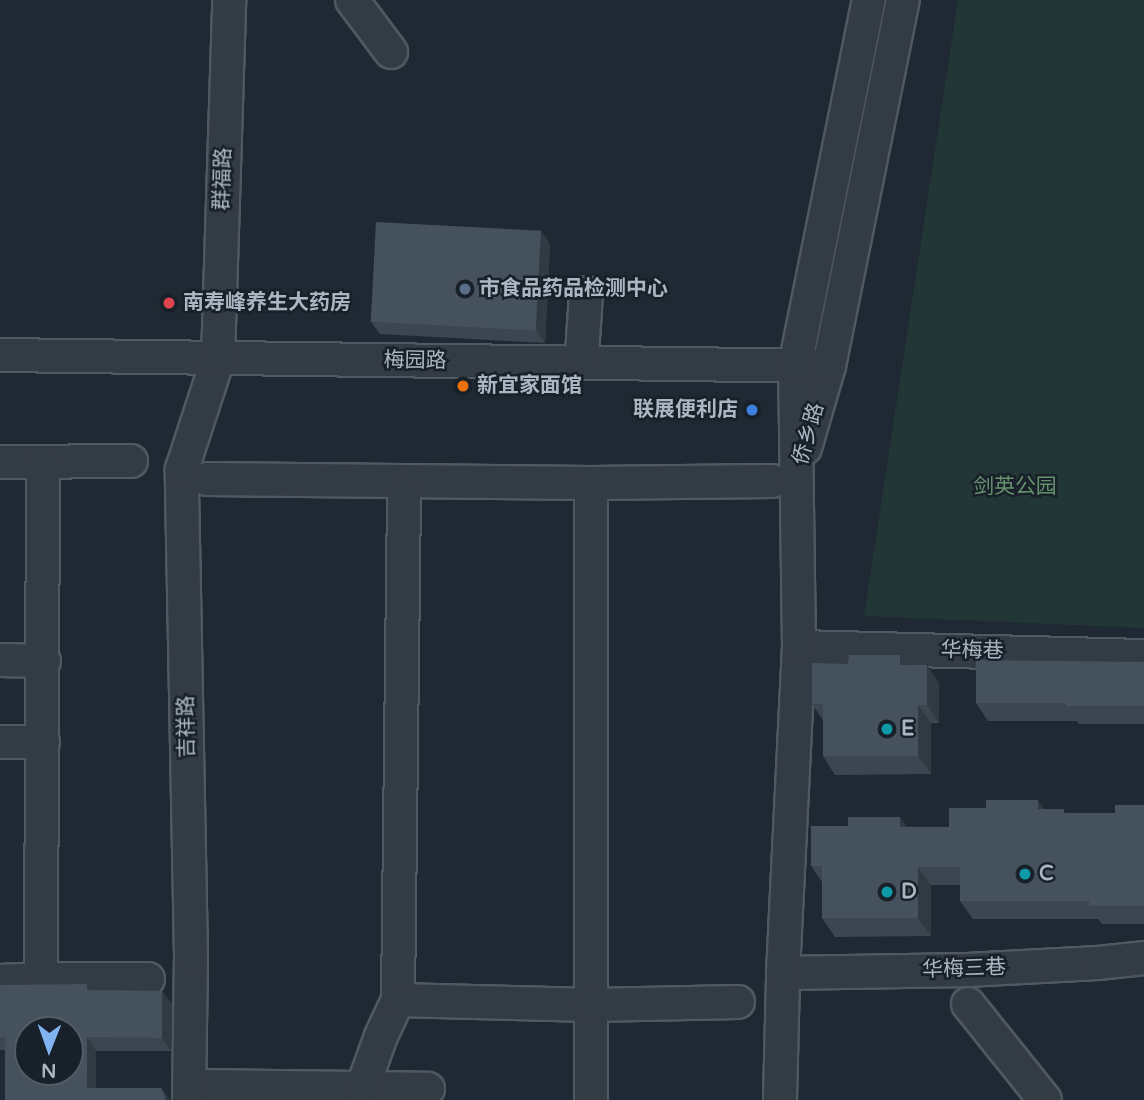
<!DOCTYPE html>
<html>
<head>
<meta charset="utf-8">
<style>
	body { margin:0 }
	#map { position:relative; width:1144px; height:1100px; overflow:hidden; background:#1f2934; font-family:"Varela Round","Noto Sans SC",sans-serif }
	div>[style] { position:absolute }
	.green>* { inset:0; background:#223636 }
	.roads { filter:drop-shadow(2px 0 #505963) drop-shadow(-2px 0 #505963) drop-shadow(0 2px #505963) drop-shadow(0 -2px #505963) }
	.minor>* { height:32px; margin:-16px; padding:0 16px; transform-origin:16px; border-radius:16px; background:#333b45 }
	.wall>* { inset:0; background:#3c4651 }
	.shaded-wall>* { inset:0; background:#313942 }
	.building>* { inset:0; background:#46515e; transform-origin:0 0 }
	.dots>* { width:19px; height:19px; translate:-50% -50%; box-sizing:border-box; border:4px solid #182029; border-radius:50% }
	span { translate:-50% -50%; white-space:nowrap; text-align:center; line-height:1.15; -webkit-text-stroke:5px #182029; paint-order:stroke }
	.street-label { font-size:21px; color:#acb6c2 }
	.poi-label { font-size:21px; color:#acb6c2; font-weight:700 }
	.left { translate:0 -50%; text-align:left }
	.right { translate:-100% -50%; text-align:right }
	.park-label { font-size:21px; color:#66916d }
	.north { position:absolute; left:14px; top:1016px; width:70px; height:70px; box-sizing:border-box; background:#182029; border:2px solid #535c66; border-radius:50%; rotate:181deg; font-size:19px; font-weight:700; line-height:28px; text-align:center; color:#acb6c2 }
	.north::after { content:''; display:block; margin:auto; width:24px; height:32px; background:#81b3f2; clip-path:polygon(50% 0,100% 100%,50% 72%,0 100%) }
</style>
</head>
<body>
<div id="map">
	<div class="green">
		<i style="clip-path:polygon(958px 0,1144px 0,1144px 628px,864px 616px)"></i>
	</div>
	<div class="roads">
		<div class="minor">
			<i style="left:352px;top:0;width:65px;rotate:53.1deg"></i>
			<i style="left:0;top:355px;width:829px;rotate:0.76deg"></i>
			<i style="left:582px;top:355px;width:62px;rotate:-86.3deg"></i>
			<i style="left:805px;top:448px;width:85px;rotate:-73.7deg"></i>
			<i style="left:829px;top:366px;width:373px;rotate:-78.6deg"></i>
			<i style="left:0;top:462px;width:131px;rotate:-0.4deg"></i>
			<i style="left:207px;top:479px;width:384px;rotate:0.6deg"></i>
			<i style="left:591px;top:483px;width:181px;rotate:-0.6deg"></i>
			<i style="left:591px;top:483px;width:617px;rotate:90deg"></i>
			<i style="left:799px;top:647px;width:345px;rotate:1.5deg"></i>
			<i style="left:0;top:660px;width:44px;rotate:1.3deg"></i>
			<i style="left:0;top:742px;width:43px"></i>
			<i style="left:783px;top:973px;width:184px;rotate:-0.9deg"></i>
			<i style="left:967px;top:970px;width:131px;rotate:-3.1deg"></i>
			<i style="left:1098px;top:963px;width:46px;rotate:-6.2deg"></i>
			<i style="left:41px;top:979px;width:107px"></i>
			<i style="left:0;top:981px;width:41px;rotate:-2.8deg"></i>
			<i style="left:41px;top:979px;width:517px;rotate:-89.78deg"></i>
			<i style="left:398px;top:1000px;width:506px;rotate:-89.32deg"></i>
			<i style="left:968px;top:1004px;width:123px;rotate:51.3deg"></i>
			<i style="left:189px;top:1086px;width:239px;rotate:0.7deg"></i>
			<i style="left:362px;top:1089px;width:56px;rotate:-70.3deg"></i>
			<i style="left:381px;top:1036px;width:40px;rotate:-65deg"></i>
			<i style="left:398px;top:1000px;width:193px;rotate:1.5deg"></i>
			<i style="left:591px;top:1005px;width:147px;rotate:-1.2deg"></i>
			<i style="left:189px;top:1100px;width:144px;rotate:-89.2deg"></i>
			<i style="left:191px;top:956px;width:487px;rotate:-91.1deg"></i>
			<i style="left:182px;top:469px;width:116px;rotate:-71.9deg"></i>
			<i style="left:218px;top:359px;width:359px;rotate:-88.2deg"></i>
			<i style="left:780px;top:1100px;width:127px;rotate:-88.6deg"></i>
			<i style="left:783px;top:973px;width:326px;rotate:-87.2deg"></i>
			<i style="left:799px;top:647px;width:281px;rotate:-90.8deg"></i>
			<i style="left:795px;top:366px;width:373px;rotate:-78.6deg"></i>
		</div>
	</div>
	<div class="wall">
		<i style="clip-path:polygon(541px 231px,550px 244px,545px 343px,380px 334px,371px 322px)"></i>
		<i style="clip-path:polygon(1144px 662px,1144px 724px,1079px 724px,1077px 721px,988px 721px,976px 703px)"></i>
		<i style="clip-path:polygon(907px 665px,939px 683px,939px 723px,931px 723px,931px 774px,835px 775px,823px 756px,823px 720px,812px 704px)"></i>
		<i style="clip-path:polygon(1144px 805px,1144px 924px,1102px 924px,1098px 919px,973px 919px,960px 901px,960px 885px,931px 885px,931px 936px,835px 937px,822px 918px,822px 882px,811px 866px,848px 826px,949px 827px,1044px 809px,1067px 813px,1115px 813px)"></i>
		<i style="clip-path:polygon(0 985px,91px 990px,162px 991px,172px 1004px,171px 1051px,96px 1051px,96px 1088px,161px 1088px,170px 1100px,5px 1100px,5px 1050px,0 1050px)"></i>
	</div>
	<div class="shaded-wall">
		<i style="clip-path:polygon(541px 231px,550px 244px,545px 343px,536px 330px)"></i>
		<i style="clip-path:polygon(900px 655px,913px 673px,900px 665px)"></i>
		<i style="clip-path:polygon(927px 665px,939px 683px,939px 723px,927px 705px)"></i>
		<i style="clip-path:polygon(918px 705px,931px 723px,931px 774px,918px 756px)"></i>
		<i style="clip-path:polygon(1038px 800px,1050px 818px,1038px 809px)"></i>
		<i style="clip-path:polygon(900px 817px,913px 835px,900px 827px)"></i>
		<i style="clip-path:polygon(918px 867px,931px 885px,931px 936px,918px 918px)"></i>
		<i style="clip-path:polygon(162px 991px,172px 1004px,171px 1051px,162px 1038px)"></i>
		<i style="clip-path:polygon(87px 1037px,96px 1051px,96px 1100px,87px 1088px)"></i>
		<i style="clip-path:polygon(161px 1088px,170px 1100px,165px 1100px)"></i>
	</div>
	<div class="building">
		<i style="left:376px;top:222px;width:165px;height:100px;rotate:3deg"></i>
		<i style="clip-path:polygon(849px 655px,900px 655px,900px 665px,927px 665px,927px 705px,918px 705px,918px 756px,823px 756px,823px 704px,812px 704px,812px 663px,848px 664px)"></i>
		<i style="clip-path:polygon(976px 660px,1144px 662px,1144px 706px,1066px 706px,1066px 703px,976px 703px)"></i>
		<i style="clip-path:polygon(986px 800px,1038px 800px,1038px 809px,1064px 809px,1064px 813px,1115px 813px,1115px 805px,1144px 805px,1144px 906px,1089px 906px,1089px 901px,960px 901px,960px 867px,918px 867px,918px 918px,822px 918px,822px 866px,811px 866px,811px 826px,848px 826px,848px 817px,900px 817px,900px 827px,949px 827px,949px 808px,986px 808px)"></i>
		<i style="clip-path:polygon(evenodd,87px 984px,87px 990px,162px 991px,162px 1038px,87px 1037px,87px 1088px,161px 1088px,165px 1097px,165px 1100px,5px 1100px,5px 1037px,0 1037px,0 985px,87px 984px,28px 1030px,70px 1030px,70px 1072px,28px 1072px,28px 1030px)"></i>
	</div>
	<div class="dots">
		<i style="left:465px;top:289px;background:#5c6f8a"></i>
		<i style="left:169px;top:303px;background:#e0444e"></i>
		<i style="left:463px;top:386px;background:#e8710a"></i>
		<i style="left:752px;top:410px;background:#3f7fe0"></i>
		<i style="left:887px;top:729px;background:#0f9aa8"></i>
		<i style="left:1025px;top:874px;background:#0f9aa8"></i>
		<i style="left:887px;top:892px;background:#0f9aa8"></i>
	</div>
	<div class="street-label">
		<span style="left:223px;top:179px;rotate:-88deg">群福路</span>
		<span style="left:415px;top:361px;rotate:1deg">梅园路</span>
		<span style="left:809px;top:434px;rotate:-74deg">侨乡路</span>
		<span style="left:972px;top:651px;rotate:1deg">华梅巷</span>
		<span style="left:187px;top:727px;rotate:-91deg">吉祥路</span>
		<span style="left:964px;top:969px;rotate:-2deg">华梅三巷</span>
	</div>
	<div class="poi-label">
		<span class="left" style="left:479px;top:289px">市食品药品检测中心</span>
		<span class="left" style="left:183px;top:303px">南寿峰养生大药房</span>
		<span class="left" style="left:477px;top:386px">新宜家面馆</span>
		<span class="right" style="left:738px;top:410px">联展便利店</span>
		<span class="left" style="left:901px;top:729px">E</span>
		<span class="left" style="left:1039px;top:874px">C</span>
		<span class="left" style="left:901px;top:892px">D</span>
	</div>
	<div class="park-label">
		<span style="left:1015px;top:487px">剑英公园</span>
	</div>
	<div class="north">N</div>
</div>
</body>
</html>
